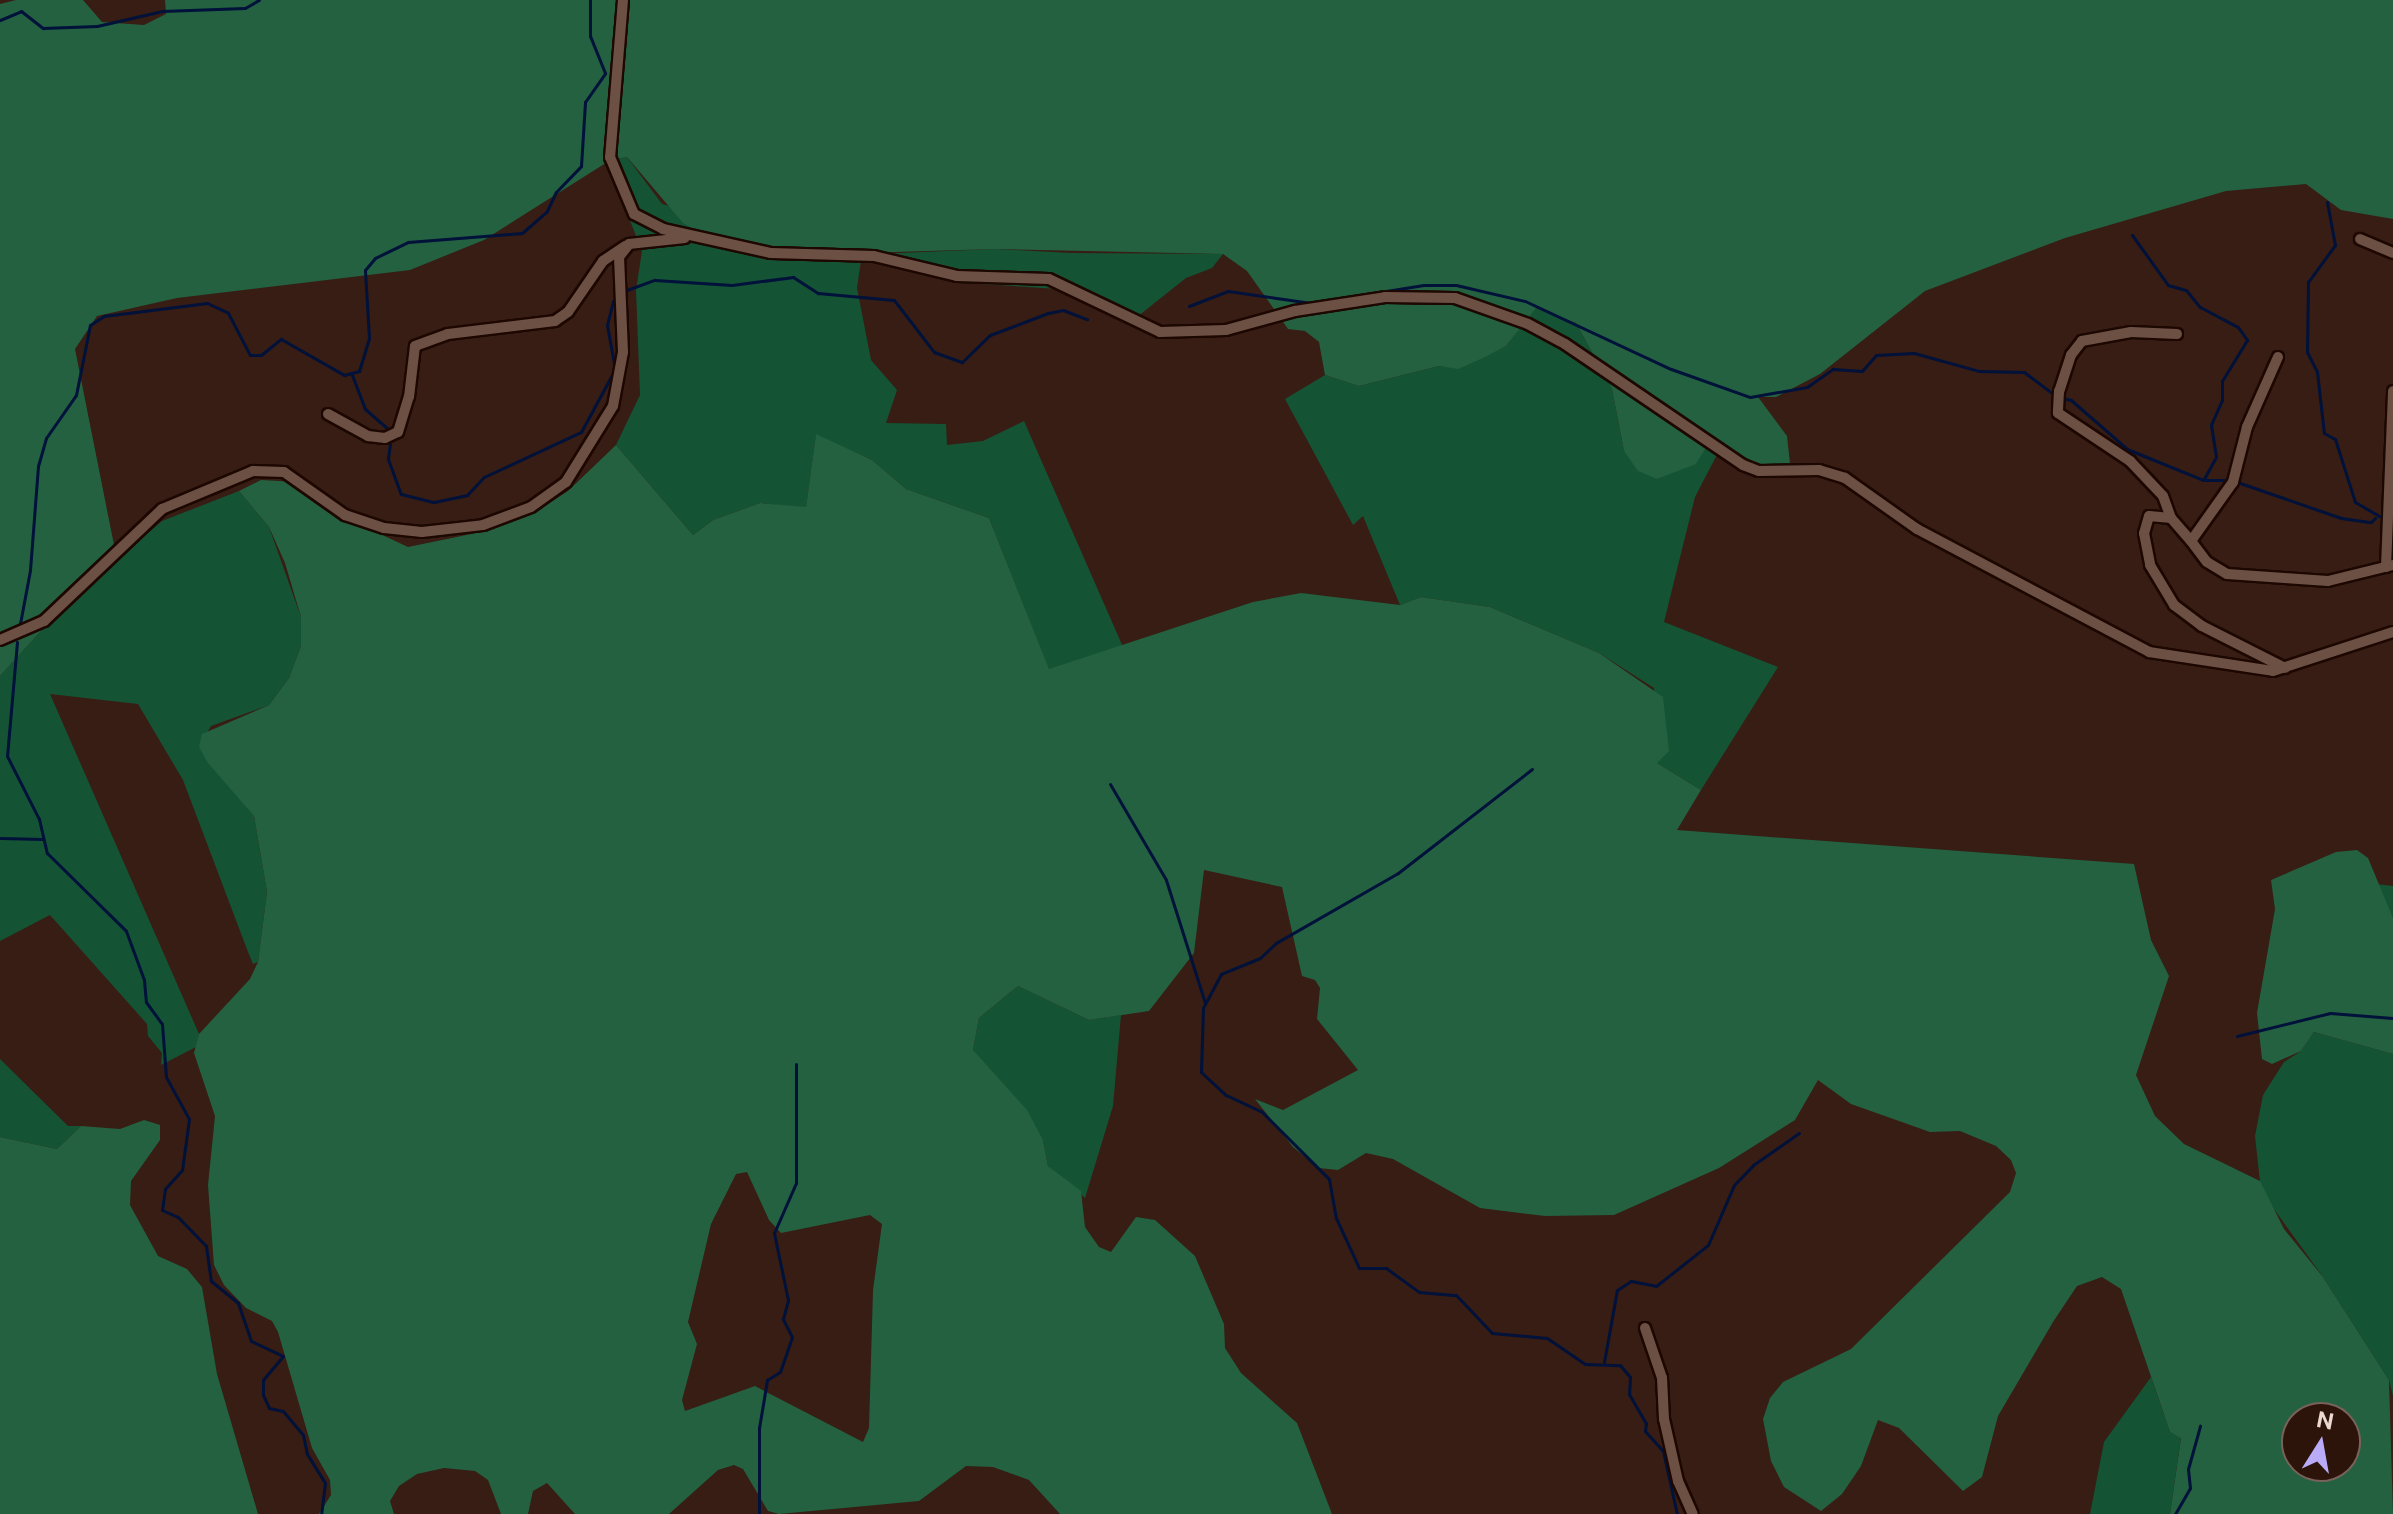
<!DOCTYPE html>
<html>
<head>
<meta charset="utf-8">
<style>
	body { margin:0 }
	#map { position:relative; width:2393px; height:1514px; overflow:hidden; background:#371d13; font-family:"Public Sans",sans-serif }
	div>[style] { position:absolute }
	.green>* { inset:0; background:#155335 }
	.forest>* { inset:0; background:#236140 }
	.stream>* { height:3px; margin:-1.5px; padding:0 1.5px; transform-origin:1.5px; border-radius:1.5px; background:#00113a }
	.roads { filter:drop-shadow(2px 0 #1d0701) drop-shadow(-2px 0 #1d0701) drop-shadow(0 2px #1d0701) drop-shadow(0 -2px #1d0701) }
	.minor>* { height:10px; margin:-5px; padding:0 5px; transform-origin:5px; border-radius:5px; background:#6d5044 }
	span { translate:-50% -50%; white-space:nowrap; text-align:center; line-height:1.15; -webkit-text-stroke:8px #2c140a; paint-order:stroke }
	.north { position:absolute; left:2281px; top:1402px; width:80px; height:80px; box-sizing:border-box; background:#2c140a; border:2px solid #78625a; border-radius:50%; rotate:11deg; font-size:22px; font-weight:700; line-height:32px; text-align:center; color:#ead8d1 }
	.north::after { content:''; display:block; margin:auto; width:28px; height:36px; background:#b9abf7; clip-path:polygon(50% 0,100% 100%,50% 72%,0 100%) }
</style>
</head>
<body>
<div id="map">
	<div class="green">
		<i style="clip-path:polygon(627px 157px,662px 204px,862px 254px,857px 288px,871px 360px,897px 390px,886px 423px,946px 424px,947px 445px,983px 441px,1024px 421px,1123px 647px,1049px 670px,989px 518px,906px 489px,872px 460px,816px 435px,806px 508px,760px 503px,713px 520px,693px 535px,616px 445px,640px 395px,636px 290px,642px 251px,607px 162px)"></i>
		<i style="clip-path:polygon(995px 249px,1070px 253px,1223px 254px,1212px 268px,1186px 278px,1137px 317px,1087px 291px,985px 284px,875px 254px)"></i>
		<i style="clip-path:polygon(1535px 308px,1576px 323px,1612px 389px,1624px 451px,1657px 479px,1688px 465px,1708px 443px,1721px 447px,1695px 497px,1664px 622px,1778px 667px,1701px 790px,1657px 763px,1654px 688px,1599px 653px,1490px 607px,1421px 597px,1400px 605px,1363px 516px,1353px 525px,1285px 399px,1325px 375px,1359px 386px,1439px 366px,1458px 368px,1506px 346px)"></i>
		<i style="clip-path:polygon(239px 491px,269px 527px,301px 617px,301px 646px,289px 678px,269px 705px,211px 726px,199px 747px,254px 816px,267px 892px,258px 962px,253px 964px,248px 952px,183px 780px,138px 704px,50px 694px,199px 1034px,196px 1047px,161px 1065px,162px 1053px,148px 1036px,147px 1024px,50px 915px,0 941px,0 676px,115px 550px,128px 550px,162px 521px)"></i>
		<i style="clip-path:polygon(2376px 884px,2393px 886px,2393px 918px,2378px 891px)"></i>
		<i style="clip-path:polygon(1018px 986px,1089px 1020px,1121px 1015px,1113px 1106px,1085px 1198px,1048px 1166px,1043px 1140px,973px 1050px,979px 1018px)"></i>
		<i style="clip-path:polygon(2314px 1032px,2393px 1054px,2393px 1396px,2389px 1380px,2323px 1277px,2261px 1191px,2255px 1136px,2263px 1095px,2284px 1062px,2301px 1051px)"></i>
		<i style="clip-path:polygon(0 1059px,68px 1126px,81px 1126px,57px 1149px,0 1137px)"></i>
		<i style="clip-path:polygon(2151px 1377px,2170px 1432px,2181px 1437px,2170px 1514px,2090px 1514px,2104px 1442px)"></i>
	</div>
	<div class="forest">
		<i style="clip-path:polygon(16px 0,83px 0,102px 22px,144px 25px,166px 14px,165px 0,2393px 0,2393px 219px,2341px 210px,2306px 184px,2226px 191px,2065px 238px,1925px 291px,1820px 374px,1776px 397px,1758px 397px,1787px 436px,1791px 472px,1772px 473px,1708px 444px,1696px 464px,1657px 479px,1638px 471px,1624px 451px,1612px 389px,1576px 323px,1536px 308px,1506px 346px,1483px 358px,1458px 369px,1439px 366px,1359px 386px,1325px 375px,1319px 342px,1305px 331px,1288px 329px,1247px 271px,1223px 254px,995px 249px,794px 255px,705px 236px,683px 223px,627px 157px,609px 161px,484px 240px,410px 270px,177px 298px,97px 316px,75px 349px,115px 550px,0 676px,0 4px)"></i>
		<i style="clip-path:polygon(evenodd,816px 434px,872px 460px,906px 489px,989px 518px,1049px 669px,1253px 602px,1301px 593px,1400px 605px,1421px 597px,1490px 607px,1599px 653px,1663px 697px,1669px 751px,1657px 763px,1701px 790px,1677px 830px,2134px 864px,2151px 940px,2169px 976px,2136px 1075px,2155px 1116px,2184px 1144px,2260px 1181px,2284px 1229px,2323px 1277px,2389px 1380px,2393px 1514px,2170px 1514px,2181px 1438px,2170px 1432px,2121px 1289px,2102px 1277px,2077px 1286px,2053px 1322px,1998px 1416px,1982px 1477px,1963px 1491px,1899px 1428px,1878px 1420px,1861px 1466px,1842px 1494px,1821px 1511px,1784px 1487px,1771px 1461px,1763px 1419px,1770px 1398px,1783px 1382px,1851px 1349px,2010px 1192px,2016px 1173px,2011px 1160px,1996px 1146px,1960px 1131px,1930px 1132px,1851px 1104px,1818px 1080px,1795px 1120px,1719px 1168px,1614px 1215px,1545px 1216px,1480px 1208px,1393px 1159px,1366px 1153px,1338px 1170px,1319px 1168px,1293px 1147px,1255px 1099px,1283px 1110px,1358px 1070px,1317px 1019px,1320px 988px,1315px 980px,1302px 976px,1282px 887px,1204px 870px,1194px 953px,1149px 1011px,1089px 1020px,1018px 986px,979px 1018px,973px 1050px,1027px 1110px,1043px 1140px,1048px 1166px,1081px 1191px,1085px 1227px,1099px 1247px,1111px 1252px,1136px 1217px,1155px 1220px,1195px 1256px,1224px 1324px,1225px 1348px,1241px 1373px,1297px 1423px,1332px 1514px,1060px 1514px,1029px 1480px,993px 1467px,966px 1466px,919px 1501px,779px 1514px,768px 1511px,743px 1469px,734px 1465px,718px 1470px,669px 1514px,575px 1514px,547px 1483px,533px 1491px,528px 1514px,501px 1514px,488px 1480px,475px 1471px,444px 1468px,417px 1474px,399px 1486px,390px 1501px,394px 1514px,319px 1514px,331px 1495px,330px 1480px,312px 1448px,278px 1332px,272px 1321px,246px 1308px,224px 1285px,214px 1265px,208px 1185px,215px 1116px,194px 1053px,199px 1034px,250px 979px,258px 962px,267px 892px,254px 816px,208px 763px,199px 747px,202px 734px,269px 705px,289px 678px,301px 646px,301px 617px,285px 563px,269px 527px,239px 491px,261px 480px,296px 482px,361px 525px,408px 547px,481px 532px,530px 515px,568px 491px,616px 445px,693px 535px,713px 520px,760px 503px,806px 507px,816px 434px,747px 1172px,769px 1220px,781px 1233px,870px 1215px,882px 1224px,873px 1290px,869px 1428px,863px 1442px,755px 1386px,685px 1411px,682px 1400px,697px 1344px,688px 1322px,711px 1224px,736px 1174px,747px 1172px,816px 434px,2297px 1418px,2345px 1418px,2345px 1466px,2297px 1466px,2297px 1418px)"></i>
		<i style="clip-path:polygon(2357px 850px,2368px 858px,2393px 918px,2393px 1054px,2314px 1032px,2301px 1051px,2272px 1064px,2262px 1059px,2257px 1013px,2275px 909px,2271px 880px,2336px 852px)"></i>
		<i style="clip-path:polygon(144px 1120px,160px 1125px,160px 1140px,131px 1181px,130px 1205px,158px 1256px,187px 1269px,202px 1287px,217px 1374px,258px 1514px,0 1514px,0 1137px,57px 1149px,81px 1126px,120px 1129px)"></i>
	</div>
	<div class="stream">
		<i style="left:0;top:20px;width:23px;rotate:-23deg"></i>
		<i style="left:21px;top:11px;width:28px;rotate:38deg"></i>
		<i style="left:43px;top:28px;width:54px;rotate:-2.1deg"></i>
		<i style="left:97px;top:26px;width:67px;rotate:-13deg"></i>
		<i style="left:162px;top:11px;width:83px;rotate:-2.1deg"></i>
		<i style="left:245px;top:8px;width:16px;rotate:-30deg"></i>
		<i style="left:2327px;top:202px;width:44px;rotate:79.5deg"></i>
		<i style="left:2335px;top:245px;width:46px;rotate:126.1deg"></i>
		<i style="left:2308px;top:282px;width:70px;rotate:90.8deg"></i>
		<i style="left:2307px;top:352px;width:22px;rotate:63deg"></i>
		<i style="left:2317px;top:372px;width:61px;rotate:83.5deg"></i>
		<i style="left:2324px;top:433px;width:13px;rotate:29deg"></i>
		<i style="left:2335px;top:439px;width:66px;rotate:72.4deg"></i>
		<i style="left:2355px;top:502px;width:32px;rotate:30deg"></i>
		<i style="left:2132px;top:235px;width:62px;rotate:54.2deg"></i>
		<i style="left:2168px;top:285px;width:19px;rotate:16deg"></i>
		<i style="left:2186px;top:290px;width:22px;rotate:51deg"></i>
		<i style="left:2200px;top:307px;width:43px;rotate:27.8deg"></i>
		<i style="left:2238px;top:327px;width:16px;rotate:55deg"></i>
		<i style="left:2247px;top:340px;width:48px;rotate:121.4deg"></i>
		<i style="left:2222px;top:381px;width:19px;rotate:90deg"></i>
		<i style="left:2222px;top:400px;width:27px;rotate:114deg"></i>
		<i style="left:2211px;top:425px;width:32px;rotate:81deg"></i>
		<i style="left:2216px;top:457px;width:26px;rotate:119deg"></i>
		<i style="left:624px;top:291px;width:33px;rotate:-20deg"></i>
		<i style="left:655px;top:280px;width:77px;rotate:3.7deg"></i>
		<i style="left:732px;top:285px;width:62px;rotate:-7.5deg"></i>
		<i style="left:793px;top:277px;width:30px;rotate:33deg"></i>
		<i style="left:818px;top:293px;width:76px;rotate:5.3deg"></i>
		<i style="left:894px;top:300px;width:66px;rotate:52.4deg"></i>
		<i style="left:934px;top:352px;width:30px;rotate:20deg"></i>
		<i style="left:962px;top:362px;width:39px;rotate:-44deg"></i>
		<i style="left:990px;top:335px;width:62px;rotate:-20.8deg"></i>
		<i style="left:1048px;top:313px;width:15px;rotate:-11deg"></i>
		<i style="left:1063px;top:310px;width:26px;rotate:21deg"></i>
		<i style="left:1189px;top:306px;width:42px;rotate:-21deg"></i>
		<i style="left:1228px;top:291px;width:84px;rotate:8.2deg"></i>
		<i style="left:1311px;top:303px;width:114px;rotate:-9.1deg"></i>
		<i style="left:1424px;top:285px;width:32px"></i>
		<i style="left:1456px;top:285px;width:71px;rotate:13.1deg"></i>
		<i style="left:1525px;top:301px;width:161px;rotate:25deg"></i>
		<i style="left:1671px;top:369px;width:84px;rotate:19.5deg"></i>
		<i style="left:1750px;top:397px;width:58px;rotate:-10deg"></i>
		<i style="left:1807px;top:387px;width:32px;rotate:-35deg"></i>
		<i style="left:1833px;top:369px;width:29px;rotate:4deg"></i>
		<i style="left:1862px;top:371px;width:21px;rotate:-49deg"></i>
		<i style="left:1876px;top:355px;width:38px;rotate:-3deg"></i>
		<i style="left:1914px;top:353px;width:67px;rotate:15.5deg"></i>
		<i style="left:1979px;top:371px;width:45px;rotate:1.3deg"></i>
		<i style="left:2024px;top:372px;width:38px;rotate:37deg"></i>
		<i style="left:352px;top:375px;width:36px;rotate:69deg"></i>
		<i style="left:365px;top:409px;width:30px;rotate:41deg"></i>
		<i style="left:2062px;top:398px;width:9px;rotate:13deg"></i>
		<i style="left:2071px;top:400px;width:74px;rotate:41.2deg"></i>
		<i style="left:2127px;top:449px;width:82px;rotate:22.2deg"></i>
		<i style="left:2203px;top:480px;width:21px"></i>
		<i style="left:390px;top:444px;width:15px;rotate:98deg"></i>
		<i style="left:388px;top:459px;width:37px;rotate:70deg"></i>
		<i style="left:401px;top:494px;width:34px;rotate:14deg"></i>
		<i style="left:434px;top:502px;width:34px;rotate:-12deg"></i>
		<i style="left:467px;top:495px;width:25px;rotate:-47deg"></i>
		<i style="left:484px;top:477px;width:107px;rotate:-24.9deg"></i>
		<i style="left:581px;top:432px;width:72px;rotate:-61.6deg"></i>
		<i style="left:615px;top:369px;width:45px;rotate:-100.3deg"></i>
		<i style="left:607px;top:325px;width:25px;rotate:-76deg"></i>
		<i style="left:2240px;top:483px;width:107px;rotate:19.1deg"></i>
		<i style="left:2341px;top:518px;width:30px;rotate:8deg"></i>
		<i style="left:2371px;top:522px;width:6px;rotate:-45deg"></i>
		<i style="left:19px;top:629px;width:60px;rotate:-79.4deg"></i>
		<i style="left:30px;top:570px;width:104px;rotate:-85.6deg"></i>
		<i style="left:38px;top:466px;width:29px;rotate:-74deg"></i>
		<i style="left:46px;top:438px;width:52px;rotate:-55.1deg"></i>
		<i style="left:76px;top:395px;width:71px;rotate:-78.7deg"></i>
		<i style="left:90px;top:325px;width:17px;rotate:-33deg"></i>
		<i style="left:104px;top:316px;width:104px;rotate:-7.2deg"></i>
		<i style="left:207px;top:303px;width:23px;rotate:25deg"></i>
		<i style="left:228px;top:313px;width:47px;rotate:62.4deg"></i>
		<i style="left:250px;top:355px;width:11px"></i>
		<i style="left:261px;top:355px;width:26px;rotate:-39deg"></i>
		<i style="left:281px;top:339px;width:73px;rotate:29.7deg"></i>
		<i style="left:344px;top:375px;width:16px;rotate:-15deg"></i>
		<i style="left:359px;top:371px;width:34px;rotate:-73deg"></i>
		<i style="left:369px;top:338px;width:68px;rotate:-93.4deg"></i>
		<i style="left:365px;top:270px;width:16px;rotate:-50deg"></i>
		<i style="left:375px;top:258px;width:37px;rotate:-26deg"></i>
		<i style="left:408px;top:242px;width:114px;rotate:-4.5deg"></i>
		<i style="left:522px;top:233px;width:33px;rotate:-41deg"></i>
		<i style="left:547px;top:211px;width:21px;rotate:-65deg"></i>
		<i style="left:556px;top:192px;width:36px;rotate:-46deg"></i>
		<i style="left:581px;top:166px;width:64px;rotate:-86.4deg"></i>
		<i style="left:585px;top:102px;width:35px;rotate:-55deg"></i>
		<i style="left:605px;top:73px;width:40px;rotate:-112deg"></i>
		<i style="left:590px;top:36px;width:36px;rotate:-90deg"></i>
		<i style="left:17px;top:642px;width:114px;rotate:95deg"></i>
		<i style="left:7px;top:756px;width:71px;rotate:63.1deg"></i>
		<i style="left:39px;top:819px;width:35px;rotate:77deg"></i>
		<i style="left:47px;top:853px;width:111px;rotate:44.6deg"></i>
		<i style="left:126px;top:931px;width:52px;rotate:69.8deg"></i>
		<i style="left:144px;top:980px;width:22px;rotate:85deg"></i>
		<i style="left:146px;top:1002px;width:27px;rotate:54deg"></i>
		<i style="left:162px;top:1024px;width:53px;rotate:85.7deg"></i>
		<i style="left:166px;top:1077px;width:48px;rotate:61.3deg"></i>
		<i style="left:189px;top:1119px;width:51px;rotate:97.8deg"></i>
		<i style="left:182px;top:1170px;width:25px;rotate:132deg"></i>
		<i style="left:165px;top:1189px;width:21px;rotate:98deg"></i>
		<i style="left:162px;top:1210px;width:17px;rotate:24deg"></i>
		<i style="left:178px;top:1217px;width:40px;rotate:46deg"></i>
		<i style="left:206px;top:1246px;width:35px;rotate:82deg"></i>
		<i style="left:211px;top:1281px;width:35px;rotate:39deg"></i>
		<i style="left:238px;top:1303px;width:40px;rotate:71.1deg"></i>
		<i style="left:251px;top:1341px;width:35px;rotate:25deg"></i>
		<i style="left:283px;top:1356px;width:31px;rotate:130deg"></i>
		<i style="left:263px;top:1380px;width:15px;rotate:90deg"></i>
		<i style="left:263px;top:1395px;width:14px;rotate:65deg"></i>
		<i style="left:269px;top:1408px;width:14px;rotate:12deg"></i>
		<i style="left:283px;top:1411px;width:31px;rotate:50deg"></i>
		<i style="left:303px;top:1435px;width:19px;rotate:78deg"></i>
		<i style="left:307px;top:1454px;width:34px;rotate:58deg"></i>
		<i style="left:325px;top:1483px;width:31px;rotate:97deg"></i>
		<i style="left:1532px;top:769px;width:170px;rotate:142.2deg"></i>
		<i style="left:1398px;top:873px;width:141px;rotate:150.2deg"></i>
		<i style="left:1276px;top:943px;width:22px;rotate:137deg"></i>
		<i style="left:1260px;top:958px;width:42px;rotate:157.7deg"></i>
		<i style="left:1221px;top:974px;width:38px;rotate:118deg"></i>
		<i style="left:1203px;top:1008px;width:64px;rotate:91.8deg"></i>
		<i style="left:1201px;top:1072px;width:34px;rotate:43deg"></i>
		<i style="left:1226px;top:1095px;width:38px;rotate:25deg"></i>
		<i style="left:1261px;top:1111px;width:96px;rotate:45deg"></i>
		<i style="left:1329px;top:1179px;width:40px;rotate:80deg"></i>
		<i style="left:1336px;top:1218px;width:55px;rotate:65.3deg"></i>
		<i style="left:1359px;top:1268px;width:27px"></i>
		<i style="left:1386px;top:1268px;width:41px;rotate:36deg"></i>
		<i style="left:1419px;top:1292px;width:37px;rotate:5deg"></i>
		<i style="left:1456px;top:1295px;width:52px;rotate:46.5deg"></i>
		<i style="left:1492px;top:1333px;width:55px;rotate:5.2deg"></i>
		<i style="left:1547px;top:1338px;width:46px;rotate:34.4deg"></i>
		<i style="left:1585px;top:1364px;width:35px;rotate:2deg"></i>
		<i style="left:1620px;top:1365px;width:16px;rotate:50deg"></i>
		<i style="left:1630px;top:1377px;width:17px;rotate:93deg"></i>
		<i style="left:1629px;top:1394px;width:34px;rotate:60deg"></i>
		<i style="left:1646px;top:1423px;width:8px;rotate:97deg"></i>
		<i style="left:1645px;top:1431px;width:27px;rotate:48deg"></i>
		<i style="left:1663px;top:1451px;width:65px;rotate:77.5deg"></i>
		<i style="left:1110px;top:784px;width:111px;rotate:59.7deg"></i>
		<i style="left:1166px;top:880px;width:129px;rotate:72.4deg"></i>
		<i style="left:0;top:838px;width:42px;rotate:1.4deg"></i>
		<i style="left:2237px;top:1036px;width:96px;rotate:-13.9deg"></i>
		<i style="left:2330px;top:1013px;width:63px;rotate:4.5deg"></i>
		<i style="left:1604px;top:1362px;width:73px;rotate:-79.8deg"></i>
		<i style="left:1617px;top:1290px;width:17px;rotate:-33deg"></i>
		<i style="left:1631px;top:1281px;width:25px;rotate:11deg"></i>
		<i style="left:1656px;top:1286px;width:66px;rotate:-38.3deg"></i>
		<i style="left:1708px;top:1245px;width:65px;rotate:-66.6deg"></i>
		<i style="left:1734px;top:1185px;width:28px;rotate:-46deg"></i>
		<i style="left:1753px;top:1165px;width:56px;rotate:-34.8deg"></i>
		<i style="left:759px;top:1514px;width:86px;rotate:-90deg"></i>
		<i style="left:759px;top:1428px;width:49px;rotate:-80.5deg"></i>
		<i style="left:767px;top:1380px;width:15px;rotate:-32deg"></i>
		<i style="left:780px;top:1372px;width:37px;rotate:-71deg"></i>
		<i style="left:792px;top:1337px;width:20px;rotate:-117deg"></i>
		<i style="left:783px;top:1319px;width:20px;rotate:-75deg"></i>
		<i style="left:788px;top:1300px;width:68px;rotate:-101.8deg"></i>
		<i style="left:774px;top:1233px;width:55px;rotate:-66.3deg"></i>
		<i style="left:796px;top:1183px;width:119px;rotate:-90deg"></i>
		<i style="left:2175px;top:1514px;width:30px;rotate:-60deg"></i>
		<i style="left:2190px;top:1488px;width:19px;rotate:-96deg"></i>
		<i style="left:2188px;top:1469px;width:45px;rotate:-74.4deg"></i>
	</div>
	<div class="roads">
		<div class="minor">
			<i style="left:623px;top:0;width:158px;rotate:94.7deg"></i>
			<i style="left:610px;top:157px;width:62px;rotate:67.2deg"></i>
			<i style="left:634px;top:214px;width:33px;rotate:27deg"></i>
			<i style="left:663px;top:229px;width:111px;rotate:12.5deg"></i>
			<i style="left:771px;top:253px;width:103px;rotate:1.7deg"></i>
			<i style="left:874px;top:256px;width:85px;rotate:13.5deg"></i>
			<i style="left:957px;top:276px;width:92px;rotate:1.9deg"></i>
			<i style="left:1049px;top:279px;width:123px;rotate:25.5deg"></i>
			<i style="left:1160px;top:332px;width:66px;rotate:-1.7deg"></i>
			<i style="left:1226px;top:330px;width:72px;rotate:-15.4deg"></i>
			<i style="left:1295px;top:311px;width:91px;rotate:-8.8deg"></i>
			<i style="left:1385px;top:297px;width:70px;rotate:0.8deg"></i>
			<i style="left:1455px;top:298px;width:77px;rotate:19.6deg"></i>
			<i style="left:1528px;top:324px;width:42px;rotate:28.4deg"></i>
			<i style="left:1565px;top:344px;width:215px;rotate:34.2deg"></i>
			<i style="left:1743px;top:465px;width:17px;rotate:21deg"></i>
			<i style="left:1759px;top:471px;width:60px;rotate:-1deg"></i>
			<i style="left:1819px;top:470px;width:27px;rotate:17deg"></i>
			<i style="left:1845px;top:478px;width:88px;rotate:35.3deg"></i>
			<i style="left:1917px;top:529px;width:263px;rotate:27.9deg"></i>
			<i style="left:2149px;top:652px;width:125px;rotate:8.7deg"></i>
			<i style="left:2273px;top:671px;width:126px;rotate:-18deg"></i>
			<i style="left:2360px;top:239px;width:36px;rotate:23deg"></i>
			<i style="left:2177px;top:334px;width:46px;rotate:-177.5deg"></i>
			<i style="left:2131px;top:332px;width:50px;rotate:169.6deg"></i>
			<i style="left:2082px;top:341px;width:18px;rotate:128deg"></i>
			<i style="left:2071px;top:355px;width:38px;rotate:108deg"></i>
			<i style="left:2059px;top:391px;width:22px;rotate:93deg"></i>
			<i style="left:2058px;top:413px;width:87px;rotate:33.7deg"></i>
			<i style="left:2130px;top:461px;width:48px;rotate:46.7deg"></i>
			<i style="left:2163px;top:496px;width:23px;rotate:70deg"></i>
			<i style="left:2171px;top:518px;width:22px;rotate:-175deg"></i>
			<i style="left:2149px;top:516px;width:18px;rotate:106deg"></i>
			<i style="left:2144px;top:533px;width:33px;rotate:79deg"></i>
			<i style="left:2150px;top:565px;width:47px;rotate:59deg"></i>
			<i style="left:2174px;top:605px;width:35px;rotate:37deg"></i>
			<i style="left:2202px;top:626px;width:93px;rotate:26.8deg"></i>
			<i style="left:2278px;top:357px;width:77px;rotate:113.9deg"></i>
			<i style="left:2247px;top:427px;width:57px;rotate:104.3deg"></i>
			<i style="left:2233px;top:482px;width:72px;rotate:125.4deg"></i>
			<i style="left:2191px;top:541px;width:26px;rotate:53deg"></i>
			<i style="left:2207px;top:562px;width:23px;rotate:31deg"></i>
			<i style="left:2227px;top:574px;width:101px;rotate:4deg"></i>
			<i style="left:2328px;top:581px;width:67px;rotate:-13.8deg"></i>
			<i style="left:328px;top:414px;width:46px;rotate:28.8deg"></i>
			<i style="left:368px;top:436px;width:17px;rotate:7deg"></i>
			<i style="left:385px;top:438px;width:14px;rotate:-25deg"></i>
			<i style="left:398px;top:432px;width:37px;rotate:-73deg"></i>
			<i style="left:409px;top:397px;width:51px;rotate:-83.3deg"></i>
			<i style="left:415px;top:346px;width:35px;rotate:-20deg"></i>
			<i style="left:448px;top:334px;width:108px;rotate:-6.9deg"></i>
			<i style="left:555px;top:321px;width:16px;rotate:-35deg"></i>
			<i style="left:568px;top:312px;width:62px;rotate:-55.5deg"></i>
			<i style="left:603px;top:261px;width:27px;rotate:-34deg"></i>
			<i style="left:2171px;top:518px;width:30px;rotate:49deg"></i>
			<i style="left:2386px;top:567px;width:176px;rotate:-87.7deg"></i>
			<i style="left:0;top:640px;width:48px;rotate:-23.4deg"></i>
			<i style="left:44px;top:621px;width:163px;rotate:-43.5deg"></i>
			<i style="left:162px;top:509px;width:99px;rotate:-22.7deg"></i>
			<i style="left:253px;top:471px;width:31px;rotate:2deg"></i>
			<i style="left:284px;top:472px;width:75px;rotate:35.2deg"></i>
			<i style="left:345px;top:515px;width:41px;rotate:18.4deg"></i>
			<i style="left:384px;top:528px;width:38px;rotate:6deg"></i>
			<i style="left:422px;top:532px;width:61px;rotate:-6.5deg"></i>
			<i style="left:483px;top:525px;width:51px;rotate:-20.6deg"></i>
			<i style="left:531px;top:507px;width:43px;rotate:-35.5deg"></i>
			<i style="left:566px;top:482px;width:89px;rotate:-58.3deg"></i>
			<i style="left:613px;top:406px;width:55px;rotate:-79.5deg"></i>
			<i style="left:623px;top:352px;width:95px;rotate:-92.4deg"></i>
			<i style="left:619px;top:257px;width:16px;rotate:-52deg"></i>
			<i style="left:629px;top:244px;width:56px;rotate:-6.1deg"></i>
			<i style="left:1645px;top:1328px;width:53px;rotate:71.2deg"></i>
			<i style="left:1662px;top:1378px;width:41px;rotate:87.2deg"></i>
			<i style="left:1664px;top:1419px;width:64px;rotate:77.3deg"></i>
			<i style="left:1678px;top:1481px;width:36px;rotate:66deg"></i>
		</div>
	</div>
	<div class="north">N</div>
</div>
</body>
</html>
